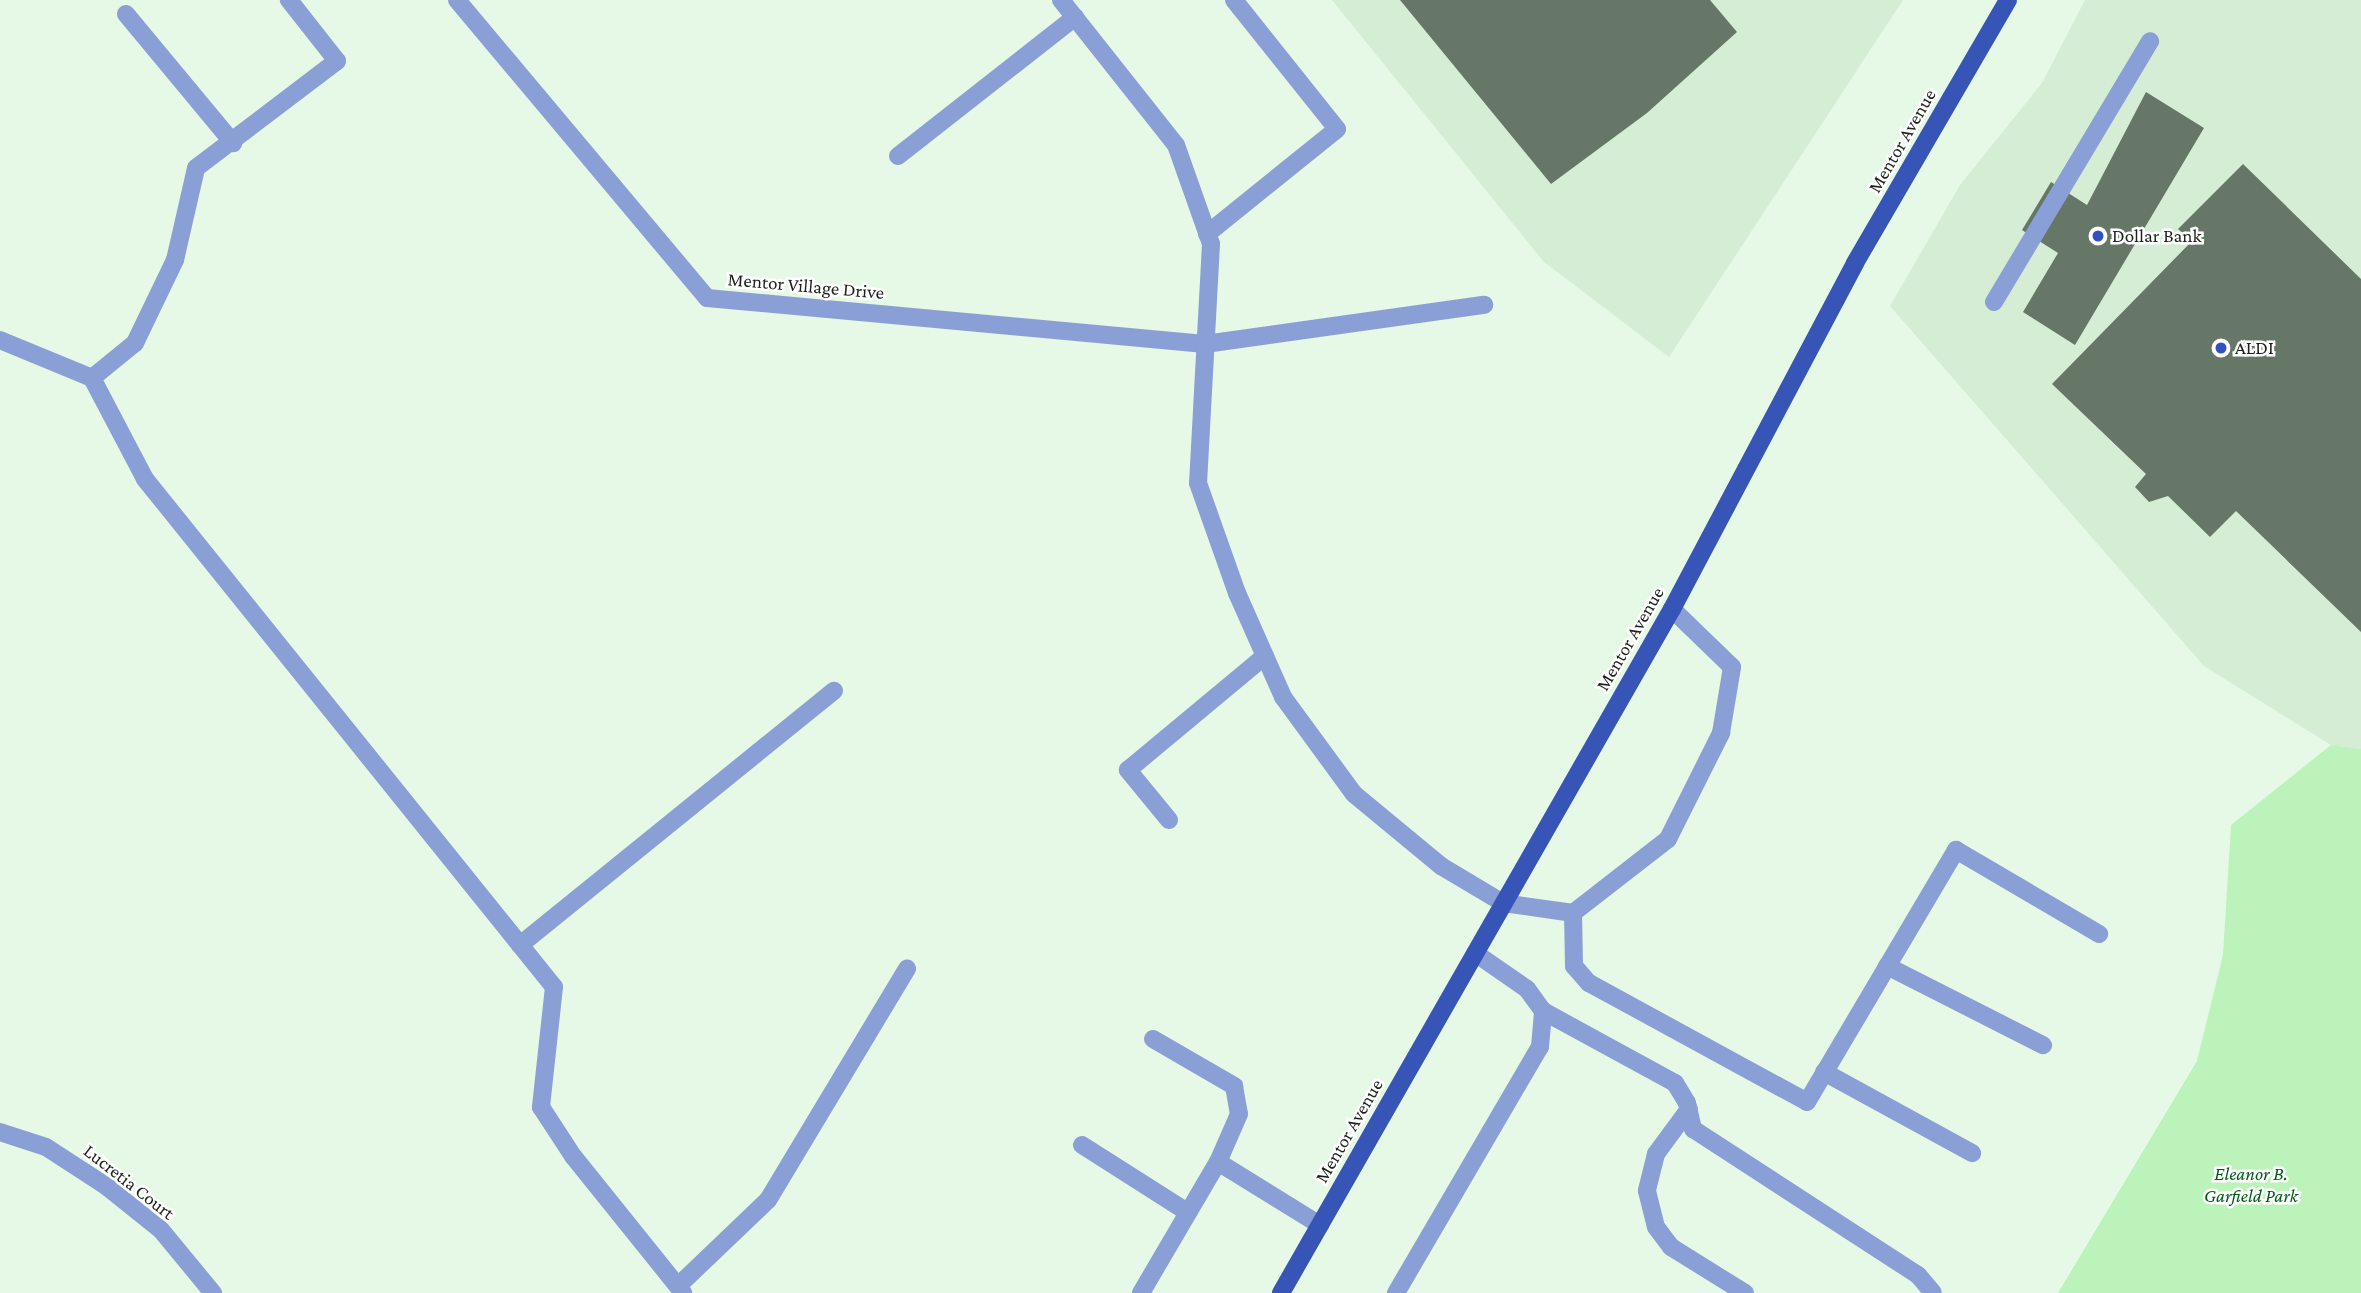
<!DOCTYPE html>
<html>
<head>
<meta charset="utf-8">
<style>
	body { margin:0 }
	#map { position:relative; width:2361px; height:1293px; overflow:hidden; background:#e6f8e6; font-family:"Crimson Pro",serif }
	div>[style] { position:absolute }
	.built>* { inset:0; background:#d5edd5 }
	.green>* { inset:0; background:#bbf3bb }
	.building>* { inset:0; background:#677767 }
	.service>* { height:18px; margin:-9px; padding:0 9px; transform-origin:9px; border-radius:9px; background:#899fd6 }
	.minor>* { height:18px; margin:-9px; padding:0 9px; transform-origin:9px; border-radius:9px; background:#899fd6 }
	.primary>* { height:18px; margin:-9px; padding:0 9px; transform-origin:9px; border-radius:9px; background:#3754b7 }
	.dots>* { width:19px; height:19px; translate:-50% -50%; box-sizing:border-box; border:4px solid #fff; border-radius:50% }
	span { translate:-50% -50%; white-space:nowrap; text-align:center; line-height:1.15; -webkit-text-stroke:5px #fff; paint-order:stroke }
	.street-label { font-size:19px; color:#1c221b }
	.poi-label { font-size:19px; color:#1c221b }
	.left { translate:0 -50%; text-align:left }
	.park-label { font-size:19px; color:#015914; font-style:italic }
</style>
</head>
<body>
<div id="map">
	<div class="built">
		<i style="clip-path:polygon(1332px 0,1903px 0,1669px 357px,1544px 262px)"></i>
		<i style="clip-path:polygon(2085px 0,2361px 0,2361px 749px,2331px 745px,2204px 666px,1890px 306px,1960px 185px,2042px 83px)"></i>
	</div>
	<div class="green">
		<i style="clip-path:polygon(2331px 745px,2361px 749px,2361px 1293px,2058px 1293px,2197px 1061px,2223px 955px,2231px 825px)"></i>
	</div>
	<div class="building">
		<i style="clip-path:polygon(1400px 0,1710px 0,1737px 32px,1647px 113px,1551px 184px)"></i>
		<i style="clip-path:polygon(2146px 92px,2204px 128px,2075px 345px,2023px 312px,2058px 253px,2022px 230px,2051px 182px,2087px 205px)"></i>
		<i style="clip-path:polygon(2243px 164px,2361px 279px,2361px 632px,2236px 511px,2210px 537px,2168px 496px,2149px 502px,2135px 487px,2146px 474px,2052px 384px,2192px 241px,2178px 229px)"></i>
	</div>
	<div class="service">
		<i style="left:126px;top:14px;width:168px;rotate:50.3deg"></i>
		<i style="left:898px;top:156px;width:225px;rotate:-38.1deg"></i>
		<i style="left:1207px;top:234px;width:167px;rotate:-38.9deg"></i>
		<i style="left:1337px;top:129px;width:165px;rotate:-128.6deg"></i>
		<i style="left:1994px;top:302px;width:304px;rotate:-59.1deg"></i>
		<i style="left:0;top:340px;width:100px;rotate:22.4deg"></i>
		<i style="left:92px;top:378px;width:55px;rotate:-39.1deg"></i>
		<i style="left:135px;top:343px;width:92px;rotate:-64.3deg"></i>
		<i style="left:175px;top:260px;width:94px;rotate:-77.1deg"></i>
		<i style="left:196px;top:168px;width:177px;rotate:-37.2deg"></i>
		<i style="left:337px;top:61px;width:78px;rotate:-128.2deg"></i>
		<i style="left:1205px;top:344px;width:282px;rotate:-8deg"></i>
		<i style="left:92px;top:378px;width:114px;rotate:62.3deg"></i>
		<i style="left:145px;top:479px;width:652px;rotate:51.16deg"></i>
		<i style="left:554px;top:987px;width:121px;rotate:96.2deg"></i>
		<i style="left:541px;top:1107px;width:59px;rotate:56.9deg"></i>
		<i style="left:573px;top:1156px;width:176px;rotate:51.2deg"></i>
		<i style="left:1169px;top:820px;width:65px;rotate:-129.4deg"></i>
		<i style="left:1128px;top:770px;width:178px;rotate:-39.8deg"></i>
		<i style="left:1503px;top:903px;width:71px;rotate:8.1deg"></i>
		<i style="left:1573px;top:913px;width:120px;rotate:-37.9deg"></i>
		<i style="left:1668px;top:839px;width:119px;rotate:-63.4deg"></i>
		<i style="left:1721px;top:733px;width:67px;rotate:-80.5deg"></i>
		<i style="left:1732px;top:667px;width:83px;rotate:-136deg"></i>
		<i style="left:1573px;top:913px;width:53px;rotate:88.9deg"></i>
		<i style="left:1574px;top:966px;width:23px;rotate:49deg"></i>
		<i style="left:1589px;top:983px;width:248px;rotate:28.6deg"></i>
		<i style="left:1807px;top:1102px;width:293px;rotate:-59.4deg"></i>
		<i style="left:1956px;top:850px;width:166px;rotate:30.4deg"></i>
		<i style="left:520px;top:945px;width:404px;rotate:-39deg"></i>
		<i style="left:1887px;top:966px;width:175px;rotate:26.9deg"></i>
		<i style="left:1543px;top:1011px;width:150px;rotate:28.6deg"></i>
		<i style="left:1675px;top:1083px;width:23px;rotate:59deg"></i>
		<i style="left:1687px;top:1103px;width:27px;rotate:77deg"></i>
		<i style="left:1693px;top:1129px;width:268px;rotate:33deg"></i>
		<i style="left:1918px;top:1275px;width:23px;rotate:50deg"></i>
		<i style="left:1153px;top:1039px;width:94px;rotate:30.1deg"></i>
		<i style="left:1234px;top:1086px;width:28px;rotate:80deg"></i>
		<i style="left:1239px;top:1114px;width:52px;rotate:113.6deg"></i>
		<i style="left:1824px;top:1072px;width:169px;rotate:28.7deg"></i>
		<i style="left:1689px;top:1109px;width:56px;rotate:126.3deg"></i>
		<i style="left:1656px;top:1154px;width:38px;rotate:104deg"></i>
		<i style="left:1647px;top:1191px;width:37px;rotate:76deg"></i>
		<i style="left:1656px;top:1227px;width:25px;rotate:53deg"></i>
		<i style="left:1671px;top:1247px;width:87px;rotate:31.9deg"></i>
		<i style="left:1082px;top:1145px;width:125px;rotate:32.5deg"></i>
		<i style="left:678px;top:1286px;width:124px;rotate:-43.7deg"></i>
		<i style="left:768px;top:1200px;width:270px;rotate:-59deg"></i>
		<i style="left:1141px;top:1293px;width:152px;rotate:-59.6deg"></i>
		<i style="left:1218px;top:1162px;width:120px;rotate:31.7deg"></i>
		<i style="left:1396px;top:1293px;width:285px;rotate:-59.7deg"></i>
		<i style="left:1540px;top:1047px;width:36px;rotate:-85deg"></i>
		<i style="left:1543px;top:1011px;width:27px;rotate:-126deg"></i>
		<i style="left:1527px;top:989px;width:63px;rotate:-145.3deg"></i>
	</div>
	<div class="minor">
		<i style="left:457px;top:0;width:389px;rotate:50deg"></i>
		<i style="left:707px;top:298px;width:500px;rotate:5.28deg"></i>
		<i style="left:1061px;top:0;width:185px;rotate:51.6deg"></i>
		<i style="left:1176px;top:145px;width:105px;rotate:70.5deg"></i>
		<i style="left:1211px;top:244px;width:239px;rotate:93.1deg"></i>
		<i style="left:1198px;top:483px;width:117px;rotate:70.5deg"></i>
		<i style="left:1237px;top:593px;width:114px;rotate:66.1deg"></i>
		<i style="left:1283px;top:697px;width:120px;rotate:53.8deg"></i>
		<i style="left:1354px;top:794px;width:113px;rotate:39.6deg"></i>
		<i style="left:1441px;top:866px;width:72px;rotate:30.8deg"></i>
		<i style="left:0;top:1132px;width:48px;rotate:18.1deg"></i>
		<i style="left:46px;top:1147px;width:72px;rotate:33deg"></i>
		<i style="left:106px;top:1186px;width:70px;rotate:38.7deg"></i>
		<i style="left:161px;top:1230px;width:82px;rotate:50.5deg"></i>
	</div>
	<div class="primary">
		<i style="left:1281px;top:1293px;width:788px;rotate:-60.25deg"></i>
		<i style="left:1672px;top:609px;width:391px;rotate:-62.1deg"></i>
		<i style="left:1855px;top:263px;width:304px;rotate:-59.8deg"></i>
	</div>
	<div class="dots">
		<i style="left:2098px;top:236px;background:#3350c1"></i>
		<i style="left:2221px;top:348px;background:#3350c1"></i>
	</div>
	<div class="street-label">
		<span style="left:1902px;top:141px;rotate:-60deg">Mentor Avenue</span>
		<span style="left:806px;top:286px;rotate:5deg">Mentor Village Drive</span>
		<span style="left:1630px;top:639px;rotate:-60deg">Mentor Avenue</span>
		<span style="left:1349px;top:1131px;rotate:-60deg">Mentor Avenue</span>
		<span style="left:129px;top:1182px;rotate:38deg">Lucretia Court</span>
	</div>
	<div class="poi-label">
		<span class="left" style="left:2112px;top:236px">Dollar Bank</span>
		<span class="left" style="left:2235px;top:348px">ALDI</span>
	</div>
	<div class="park-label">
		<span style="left:2251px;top:1185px">Eleanor B.<br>Garfield Park</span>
	</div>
</div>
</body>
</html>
